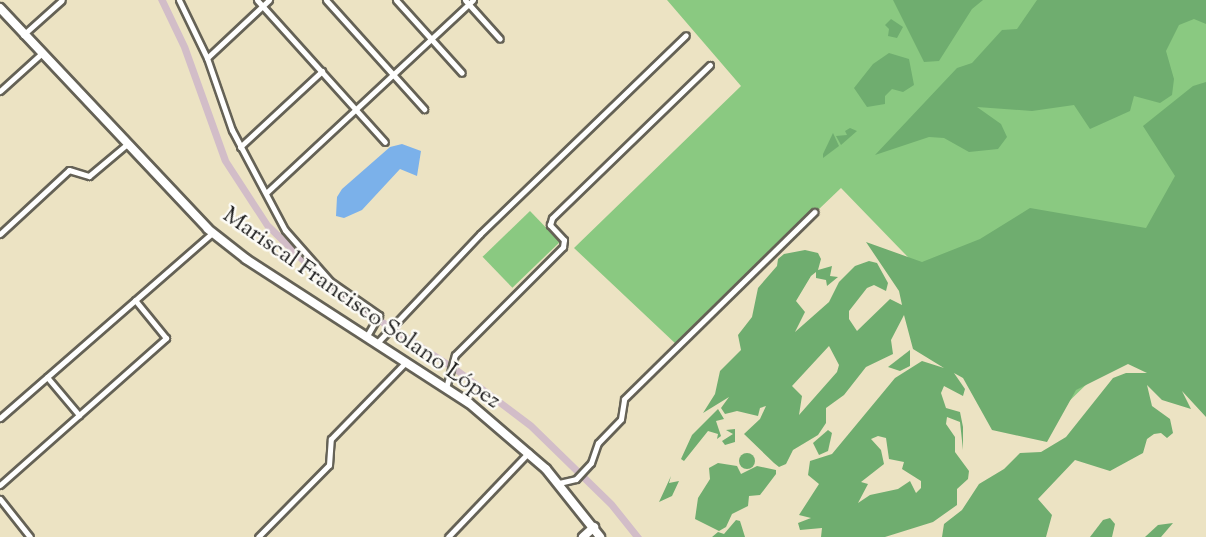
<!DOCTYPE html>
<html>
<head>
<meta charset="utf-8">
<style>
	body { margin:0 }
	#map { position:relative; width:1206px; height:537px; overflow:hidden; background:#ece3c3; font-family:"Sorts Mill Goudy",serif }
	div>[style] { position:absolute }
	.industrial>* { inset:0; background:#d2bdc8 }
	.green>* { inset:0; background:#8ac981; transform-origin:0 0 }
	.forest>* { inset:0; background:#6fad6f }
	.round { border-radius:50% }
	.water>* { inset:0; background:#7bb1ea }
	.roads { filter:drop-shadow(2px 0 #656256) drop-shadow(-2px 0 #656256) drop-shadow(0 2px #656256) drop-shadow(0 -2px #656256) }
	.street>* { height:5px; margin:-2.5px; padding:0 2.5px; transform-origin:2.5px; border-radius:2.5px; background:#fff }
	.secondary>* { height:8px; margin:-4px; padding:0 4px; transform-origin:4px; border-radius:4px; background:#fff }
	span { translate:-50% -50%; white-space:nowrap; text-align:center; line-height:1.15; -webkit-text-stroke:5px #fdfcf7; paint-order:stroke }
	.street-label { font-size:24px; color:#1c1c1c }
</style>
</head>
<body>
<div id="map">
	<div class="industrial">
		<i style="clip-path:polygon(158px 0,166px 0,188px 46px,229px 160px,270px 223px,339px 290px,458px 367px,533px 423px,614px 502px,642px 537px,633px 537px,609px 507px,529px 429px,455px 373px,335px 296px,265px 228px,222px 162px,181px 48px)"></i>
	</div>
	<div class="green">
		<i style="clip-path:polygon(667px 0,1206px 0,1206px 268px,1058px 412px,841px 188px,677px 345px,574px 248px,741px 86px)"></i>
		<i style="left:530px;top:211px;width:43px;height:66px;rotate:46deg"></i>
	</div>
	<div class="forest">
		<i style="clip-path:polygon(893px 0,983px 0,972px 9px,939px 61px,924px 62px)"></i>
		<i style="clip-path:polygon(1037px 0,1206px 0,1206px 24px,1194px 19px,1179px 25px,1166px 51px,1174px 79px,1172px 95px,1160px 103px,1134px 96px,1130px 111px,1090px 129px,1074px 105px,1032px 111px,977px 107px,1001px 124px,1007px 137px,998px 149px,969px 152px,944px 138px,929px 137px,875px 155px,957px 68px,972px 63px,1002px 30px,1017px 29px)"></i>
		<i style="clip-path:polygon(891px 19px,903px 27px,897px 38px,888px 36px,889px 29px,885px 25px)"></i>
		<i style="clip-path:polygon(889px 53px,909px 59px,914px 85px,903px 92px,892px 89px,885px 96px,885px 104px,867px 107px,854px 88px,873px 64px)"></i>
		<i style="clip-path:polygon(evenodd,1206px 82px,1206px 417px,1182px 391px,1191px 409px,1162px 400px,1147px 385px,1152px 406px,1170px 419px,1173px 433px,1167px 438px,1161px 433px,1154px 434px,1147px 439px,1143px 453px,1110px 471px,1075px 460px,1038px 499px,1052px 515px,1046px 537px,942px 537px,944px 524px,962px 510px,979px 484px,1004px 469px,1020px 453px,1041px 452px,1066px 437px,1113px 378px,1126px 373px,1147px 373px,1128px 364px,1076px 390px,1047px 442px,992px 430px,963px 378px,954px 373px,965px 389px,963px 396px,944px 386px,941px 393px,946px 408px,960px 412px,963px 427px,963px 450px,960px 422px,947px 417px,946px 424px,955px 437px,955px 452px,969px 471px,968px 479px,957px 489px,957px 505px,933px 522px,885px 537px,821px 537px,822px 528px,800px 530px,798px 523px,811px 518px,799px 515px,819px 484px,808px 475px,810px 461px,832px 454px,895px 378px,922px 361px,944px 368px,913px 349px,904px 315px,891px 340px,893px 354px,866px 367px,844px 395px,826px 408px,826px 423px,818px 435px,793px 450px,786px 464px,779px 467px,774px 463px,744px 434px,760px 419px,766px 406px,760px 408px,758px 416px,737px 411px,725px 414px,721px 408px,729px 397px,703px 413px,715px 394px,720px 371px,741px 350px,738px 335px,752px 317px,758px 288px,777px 266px,778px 259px,784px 254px,805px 250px,818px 253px,821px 259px,818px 270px,832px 266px,830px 276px,838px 277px,827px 286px,826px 280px,816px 278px,816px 272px,811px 276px,796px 301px,805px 312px,795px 332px,829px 302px,839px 282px,855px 266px,869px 261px,877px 263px,888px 283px,886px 291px,874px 285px,867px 288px,849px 311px,849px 319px,857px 331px,890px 299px,902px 305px,899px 291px,866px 242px,922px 262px,980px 239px,1030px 208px,1146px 228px,1175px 176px,1143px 126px,1193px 86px,1206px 82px,829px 346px,839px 365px,837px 372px,799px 415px,802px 396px,792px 386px,829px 346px,1206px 82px,878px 436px,886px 438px,889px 459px,904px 462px,902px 469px,921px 481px,921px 488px,916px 493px,910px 481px,898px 489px,870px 495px,858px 503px,868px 484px,861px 482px,884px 464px,881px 450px,871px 439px,878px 436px)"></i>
		<i style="clip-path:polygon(850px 128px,857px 131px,841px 145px,836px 136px,847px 135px,845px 131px)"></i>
		<i style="clip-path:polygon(833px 133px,839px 146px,823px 158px,823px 154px)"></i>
		<i style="clip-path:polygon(910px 350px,910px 366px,900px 371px,888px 367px)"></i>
		<i style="clip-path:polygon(718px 409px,724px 419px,716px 421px,721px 436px,717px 439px,718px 434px,708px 431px,684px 461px,681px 459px,692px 435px)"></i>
		<i style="clip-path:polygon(735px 429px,735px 442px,725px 445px,722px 441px,733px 434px,726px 430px)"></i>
		<i style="clip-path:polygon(828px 430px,832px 433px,828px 451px,819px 455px,813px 443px)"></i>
		<i class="round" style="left:739px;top:453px;width:16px;height:16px"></i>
		<i style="clip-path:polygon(718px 463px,737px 466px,741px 474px,757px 466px,776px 470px,776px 474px,760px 495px,749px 496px,748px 506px,732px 514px,726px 527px,719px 531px,695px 519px,698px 498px,710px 479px,709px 468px)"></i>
		<i style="clip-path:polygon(671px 476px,669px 483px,679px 481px,672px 496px,659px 502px)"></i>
		<i style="clip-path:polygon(1110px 518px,1115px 524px,1112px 537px,1090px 537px,1103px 520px)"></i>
		<i style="clip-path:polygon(736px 520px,740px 521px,745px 537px,712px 537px,718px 532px,724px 534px)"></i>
		<i style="clip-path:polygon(1173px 523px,1161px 537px,1145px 537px,1158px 525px)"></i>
	</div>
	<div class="water">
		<i style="clip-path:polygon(402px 144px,421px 151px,417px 176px,400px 169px,362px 210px,344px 218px,336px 216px,337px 197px,342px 189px,390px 147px)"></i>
	</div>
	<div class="roads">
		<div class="street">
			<i style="left:179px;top:0;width:64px;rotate:64.2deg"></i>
			<i style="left:207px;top:58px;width:76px;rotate:70.9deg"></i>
			<i style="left:232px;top:130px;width:113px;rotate:62.1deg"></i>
			<i style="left:285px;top:230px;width:68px;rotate:48.6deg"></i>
			<i style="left:330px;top:281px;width:60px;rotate:34.8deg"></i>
			<i style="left:379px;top:315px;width:24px;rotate:120deg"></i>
			<i style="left:257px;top:0;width:191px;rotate:48deg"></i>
			<i style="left:326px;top:0;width:147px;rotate:48deg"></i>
			<i style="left:396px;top:0;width:98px;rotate:47.9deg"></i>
			<i style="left:465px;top:0;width:52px;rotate:48.1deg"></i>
			<i style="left:23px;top:35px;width:52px;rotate:-41.9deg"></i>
			<i style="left:207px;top:58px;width:85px;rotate:-43.1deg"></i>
			<i style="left:0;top:91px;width:55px;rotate:-42.1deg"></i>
			<i style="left:240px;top:147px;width:112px;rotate:-42.8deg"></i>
			<i style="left:266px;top:193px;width:283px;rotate:-43deg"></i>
			<i style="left:0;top:234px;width:94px;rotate:-42.8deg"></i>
			<i style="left:69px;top:170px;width:21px;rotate:17deg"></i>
			<i style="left:89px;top:176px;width:48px;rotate:-40deg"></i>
			<i style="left:377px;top:343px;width:150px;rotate:-46.6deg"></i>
			<i style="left:480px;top:234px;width:286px;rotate:-44deg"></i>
			<i style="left:47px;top:377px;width:50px;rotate:49.9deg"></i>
			<i style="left:446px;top:388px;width:34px;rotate:-75deg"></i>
			<i style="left:455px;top:355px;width:153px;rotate:-45deg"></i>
			<i style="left:563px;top:247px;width:7px;rotate:-82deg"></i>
			<i style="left:564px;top:240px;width:21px;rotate:-133deg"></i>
			<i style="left:550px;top:225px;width:7px;rotate:-74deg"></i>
			<i style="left:552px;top:218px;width:220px;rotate:-44.1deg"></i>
			<i style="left:0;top:418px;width:281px;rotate:-41.1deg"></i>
			<i style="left:559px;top:483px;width:17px;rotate:-13deg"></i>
			<i style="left:576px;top:479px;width:22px;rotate:-47deg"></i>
			<i style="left:591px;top:463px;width:21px;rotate:-71deg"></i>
			<i style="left:598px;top:443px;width:33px;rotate:-46deg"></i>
			<i style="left:621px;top:419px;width:20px;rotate:-81deg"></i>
			<i style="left:624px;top:399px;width:267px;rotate:-44.5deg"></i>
			<i style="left:0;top:485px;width:222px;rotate:-41.5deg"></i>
			<i style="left:166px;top:338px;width:49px;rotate:-129.2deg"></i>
			<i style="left:0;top:499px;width:48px;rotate:51.7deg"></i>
			<i style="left:258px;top:537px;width:101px;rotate:-45.4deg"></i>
			<i style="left:329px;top:465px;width:26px;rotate:-86deg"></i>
			<i style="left:331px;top:439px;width:107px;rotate:-45.8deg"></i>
			<i style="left:448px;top:537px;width:117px;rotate:-46.4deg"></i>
		</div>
		<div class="secondary">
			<i style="left:0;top:8px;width:303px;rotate:46.7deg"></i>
			<i style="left:208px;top:229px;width:48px;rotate:38.3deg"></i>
			<i style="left:246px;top:259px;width:265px;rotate:32.9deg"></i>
			<i style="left:469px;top:403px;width:101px;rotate:40.6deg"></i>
			<i style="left:546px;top:469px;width:87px;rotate:51.5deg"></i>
			<i style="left:583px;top:537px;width:15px;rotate:-42deg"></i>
		</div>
	</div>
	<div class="street-label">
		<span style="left:361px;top:309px;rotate:35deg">Mariscal Francisco Solano López</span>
	</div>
</div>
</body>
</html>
